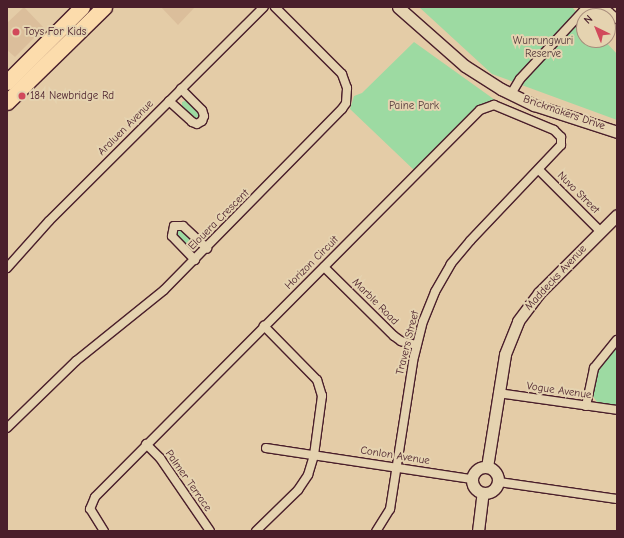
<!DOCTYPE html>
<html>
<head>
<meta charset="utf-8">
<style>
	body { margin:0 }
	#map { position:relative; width:624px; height:538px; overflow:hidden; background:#e4cca7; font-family:"Comic Neue",sans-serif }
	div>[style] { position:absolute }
	.built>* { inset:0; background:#dbbe9b }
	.green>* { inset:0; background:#9ddaa2 }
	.roads { filter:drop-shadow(1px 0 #4a1f2b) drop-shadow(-1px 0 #4a1f2b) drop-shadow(0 1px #4a1f2b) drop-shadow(0 -1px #4a1f2b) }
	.street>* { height:8px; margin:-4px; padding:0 4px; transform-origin:4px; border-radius:4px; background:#e5d3b0 }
	.secondary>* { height:11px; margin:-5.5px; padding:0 5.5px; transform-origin:5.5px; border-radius:5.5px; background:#e5d3b0 }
	.secondary>.ring { margin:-5.5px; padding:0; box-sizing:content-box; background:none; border:11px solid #e5d3b0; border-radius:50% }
	.highway>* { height:15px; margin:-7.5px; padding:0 7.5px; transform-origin:7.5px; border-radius:7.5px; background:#fcdcac }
	.dots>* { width:11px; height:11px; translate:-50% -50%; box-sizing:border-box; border:2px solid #e5d3b0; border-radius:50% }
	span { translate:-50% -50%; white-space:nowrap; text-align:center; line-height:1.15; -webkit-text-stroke:4px #e5d3b0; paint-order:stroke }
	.poi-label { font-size:11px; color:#4a1f2b }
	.left { translate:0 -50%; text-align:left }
	.park-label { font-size:11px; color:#563b3d }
	.street-label { font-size:11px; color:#4a1f2b }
	.frame { position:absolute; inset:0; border:8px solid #4a1f2b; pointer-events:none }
	.north { position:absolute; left:576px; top:8px; width:40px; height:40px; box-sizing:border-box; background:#e5d3b0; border:1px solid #a78b7b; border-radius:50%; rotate:317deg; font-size:11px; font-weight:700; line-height:16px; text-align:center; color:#4a1f2b }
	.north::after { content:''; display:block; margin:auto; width:14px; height:18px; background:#d1495b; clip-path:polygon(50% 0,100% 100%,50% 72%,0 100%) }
</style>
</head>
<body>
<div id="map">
	<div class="built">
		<i style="clip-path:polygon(24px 7px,44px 28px,15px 57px,7px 50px,7px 23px)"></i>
		<i style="clip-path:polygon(161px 7px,195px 7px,178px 25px)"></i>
	</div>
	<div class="green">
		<i style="clip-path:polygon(419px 7px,572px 7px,584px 20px,584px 40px,604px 40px,617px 54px,617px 120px,492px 74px)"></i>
		<i style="clip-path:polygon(414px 42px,495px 100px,479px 105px,415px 171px,350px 109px,354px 96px,362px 93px)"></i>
		<i style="clip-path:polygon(187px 100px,201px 112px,201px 117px,196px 121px,182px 108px,182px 102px)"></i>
		<i style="clip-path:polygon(181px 228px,195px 241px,194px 246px,188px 248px,176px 237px,176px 230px)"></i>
		<i style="clip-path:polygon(617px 347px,617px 406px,597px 402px,592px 395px,595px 377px,603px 362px)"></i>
	</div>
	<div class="roads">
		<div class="street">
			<i style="left:600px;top:8px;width:10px;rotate:24deg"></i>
			<i style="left:609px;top:12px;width:11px;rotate:41deg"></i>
			<i style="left:587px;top:16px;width:13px;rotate:-39deg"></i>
			<i style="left:511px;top:94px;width:17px;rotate:-59deg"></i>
			<i style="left:520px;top:79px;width:98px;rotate:-47.1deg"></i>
			<i style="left:169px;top:101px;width:31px;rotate:42deg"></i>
			<i style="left:192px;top:122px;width:5px;rotate:22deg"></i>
			<i style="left:197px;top:124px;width:6px;rotate:-31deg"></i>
			<i style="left:202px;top:121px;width:5px;rotate:-68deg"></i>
			<i style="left:204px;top:116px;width:6px;rotate:-108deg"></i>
			<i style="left:202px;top:110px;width:30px;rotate:-135deg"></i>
			<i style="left:539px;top:170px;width:86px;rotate:45deg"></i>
			<i style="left:195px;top:260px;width:33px;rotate:-134deg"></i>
			<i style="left:172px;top:236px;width:10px;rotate:-79deg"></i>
			<i style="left:174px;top:226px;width:9px"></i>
			<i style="left:183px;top:226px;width:33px;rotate:43deg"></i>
			<i style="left:324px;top:267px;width:98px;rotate:44.6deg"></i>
			<i style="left:394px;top:336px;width:9px;rotate:36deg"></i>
			<i style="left:401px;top:341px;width:16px;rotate:15deg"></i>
			<i style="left:7px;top:268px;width:63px;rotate:-48.2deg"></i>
			<i style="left:49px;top:221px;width:303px;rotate:-44.9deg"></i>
			<i style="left:498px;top:393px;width:120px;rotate:8.1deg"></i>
			<i style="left:586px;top:406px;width:39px;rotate:-78deg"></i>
			<i style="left:594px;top:368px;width:36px;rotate:-51deg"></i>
			<i style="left:7px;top:428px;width:96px;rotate:-44.2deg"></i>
			<i style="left:76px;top:361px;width:113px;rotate:-38.9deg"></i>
			<i style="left:164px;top:290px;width:254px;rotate:-45.5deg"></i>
			<i style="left:342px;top:109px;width:7px;rotate:-56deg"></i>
			<i style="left:346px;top:103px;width:15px;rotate:-86deg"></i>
			<i style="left:347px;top:88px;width:15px;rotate:-110deg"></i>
			<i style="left:342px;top:74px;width:95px;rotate:-135deg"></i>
			<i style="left:146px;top:444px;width:20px;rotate:45deg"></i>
			<i style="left:160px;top:458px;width:88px;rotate:55.6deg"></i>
			<i style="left:266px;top:448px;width:208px;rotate:8.6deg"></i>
			<i style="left:499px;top:482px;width:119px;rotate:8.2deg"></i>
			<i style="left:104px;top:531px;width:26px;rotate:-122deg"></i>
			<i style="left:90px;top:509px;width:13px;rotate:-67deg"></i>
			<i style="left:95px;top:497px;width:546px;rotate:-45.15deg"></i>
			<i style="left:480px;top:110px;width:15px;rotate:-20deg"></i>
			<i style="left:494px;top:105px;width:65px;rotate:22.6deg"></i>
			<i style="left:554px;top:130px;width:10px;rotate:45deg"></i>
			<i style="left:561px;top:137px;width:8px;rotate:90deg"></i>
			<i style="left:561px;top:145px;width:132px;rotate:133.5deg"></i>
			<i style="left:470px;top:241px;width:30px;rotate:130deg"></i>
			<i style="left:451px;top:264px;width:32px;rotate:120deg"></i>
			<i style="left:435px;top:292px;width:31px;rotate:112deg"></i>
			<i style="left:423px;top:321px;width:36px;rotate:104deg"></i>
			<i style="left:414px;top:356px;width:155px;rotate:98.9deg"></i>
			<i style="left:390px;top:509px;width:26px;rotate:122deg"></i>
			<i style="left:256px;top:531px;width:59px;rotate:-44.3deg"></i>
			<i style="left:298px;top:490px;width:18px;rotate:-56deg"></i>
			<i style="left:308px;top:475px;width:21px;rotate:-73deg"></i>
			<i style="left:314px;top:455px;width:60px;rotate:-82.3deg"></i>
			<i style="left:322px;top:396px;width:17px;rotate:-107deg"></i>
			<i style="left:317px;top:380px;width:76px;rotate:-134.5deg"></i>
		</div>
		<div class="secondary">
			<i style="left:398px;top:7px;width:89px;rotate:41.4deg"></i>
			<i style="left:465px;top:66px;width:43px;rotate:32.6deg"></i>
			<i style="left:501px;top:89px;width:37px;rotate:26deg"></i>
			<i style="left:534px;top:105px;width:87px;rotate:18deg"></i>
			<i class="ring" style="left:472px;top:467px;width:15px;height:15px"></i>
			<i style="left:487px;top:467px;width:114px;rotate:-80.9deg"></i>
			<i style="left:505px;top:354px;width:35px;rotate:-68deg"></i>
			<i style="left:518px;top:321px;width:35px;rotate:-53deg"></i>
			<i style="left:539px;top:293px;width:110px;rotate:-45deg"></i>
			<i style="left:478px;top:531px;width:38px;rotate:-83deg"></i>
		</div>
		<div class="highway">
			<i style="left:7px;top:82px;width:106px;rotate:-45deg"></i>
			<i style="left:7px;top:102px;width:136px;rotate:-44.4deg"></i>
		</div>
	</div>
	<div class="dots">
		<i style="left:16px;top:32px;background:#d1495b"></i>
		<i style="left:22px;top:96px;background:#d1495b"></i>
	</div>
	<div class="poi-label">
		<span class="left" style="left:24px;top:32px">Toys For Kids</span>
		<span class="left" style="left:30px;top:96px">184 Newbridge Rd</span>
	</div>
	<div class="park-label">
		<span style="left:543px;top:48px">Wurrungwuri<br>Reserve</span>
		<span style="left:414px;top:106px">Paine Park</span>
	</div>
	<div class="street-label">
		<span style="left:564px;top:113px;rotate:19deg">Brickmakers Drive</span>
		<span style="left:126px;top:128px;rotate:-45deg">Araluen Avenue</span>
		<span style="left:578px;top:193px;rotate:45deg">Nuvo Street</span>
		<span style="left:219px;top:220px;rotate:-45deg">Elouera Crescent</span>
		<span style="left:312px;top:263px;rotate:-45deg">Horizon Circuit</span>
		<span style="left:556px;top:278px;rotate:-47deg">Maddecks Avenue</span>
		<span style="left:375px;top:302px;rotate:45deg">Marble Road</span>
		<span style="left:408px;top:343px;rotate:-76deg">Travers Street</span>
		<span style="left:559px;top:391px;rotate:8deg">Vogue Avenue</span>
		<span style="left:395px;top:456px;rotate:9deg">Conlon Avenue</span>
		<span style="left:188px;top:481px;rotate:55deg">Palmer Terrace</span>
	</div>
	<div class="frame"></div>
	<div class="north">N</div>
</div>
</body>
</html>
